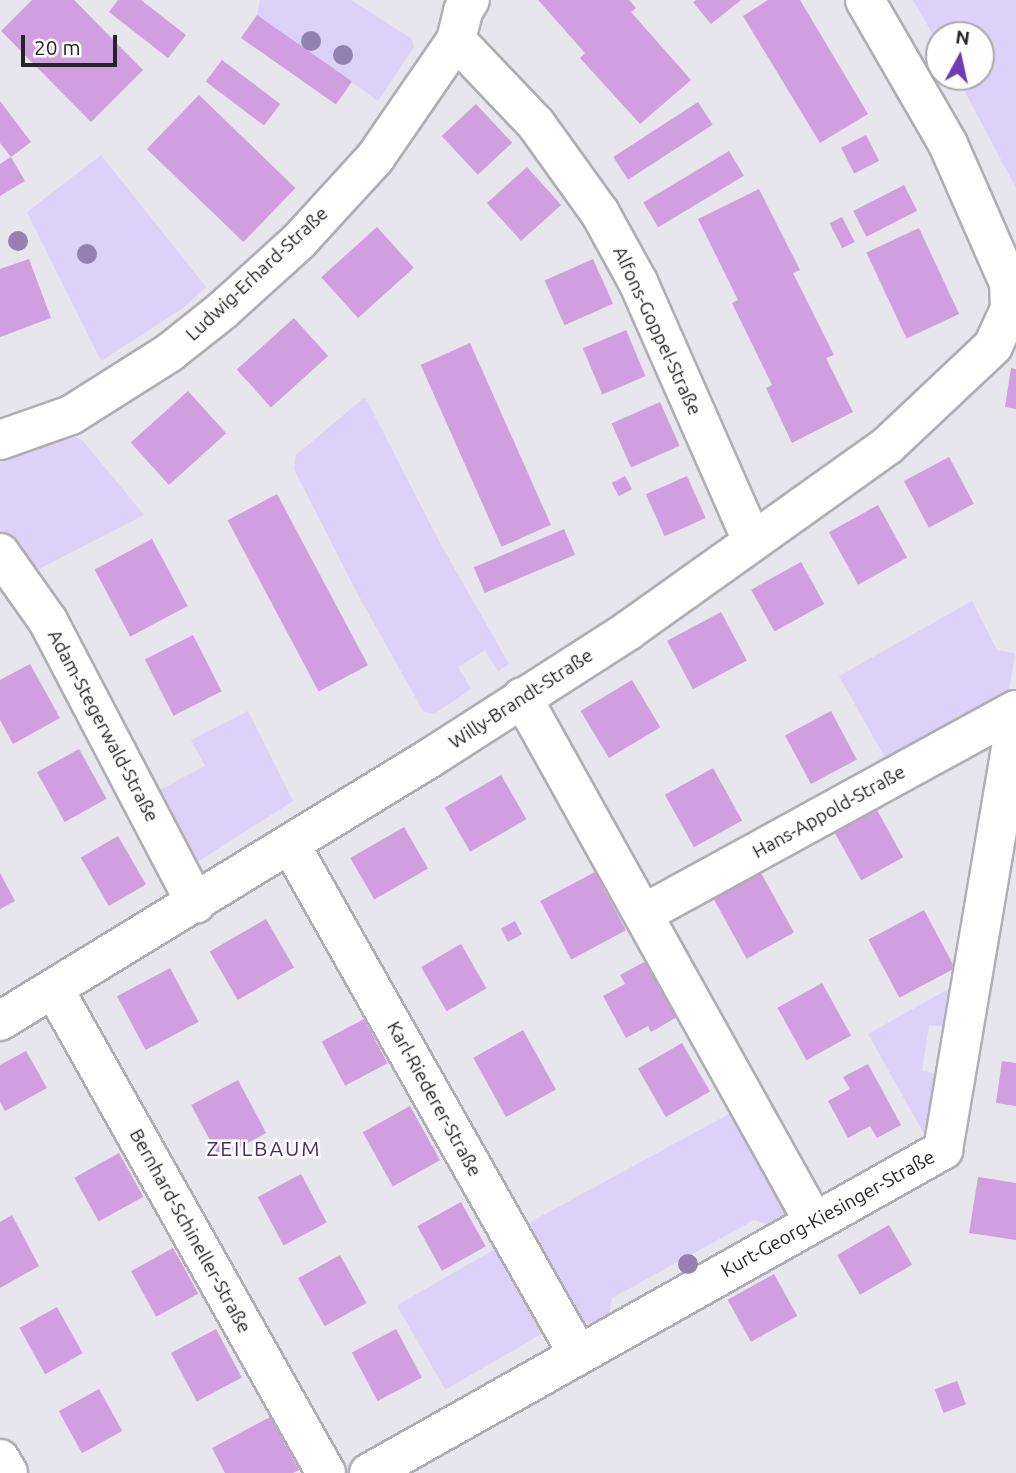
<!DOCTYPE html>
<html>
<head>
<meta charset="utf-8">
<style>
	body { margin:0 }
	#map { position:relative; width:1016px; height:1473px; overflow:hidden; background:#e7e6ec; font-family:Ubuntu,sans-serif }
	div>[style] { position:absolute }
	.green>* { inset:0; background:#dcd1f9; transform-origin:0 0 }
	.building>* { inset:0; background:#d19edf; transform-origin:0 0 }
	.roads { filter:drop-shadow(2px 0 #afaeb4) drop-shadow(-2px 0 #afaeb4) drop-shadow(0 2px #afaeb4) drop-shadow(0 -2px #afaeb4) }
	.minor>* { height:38px; margin:-19px; padding:0 19px; transform-origin:19px; border-radius:19px; background:#fff }
	.trees>* { width:20px; height:20px; margin:-10px; border-radius:50%; background:#9481b2 }
	span { translate:-50% -50%; white-space:nowrap; text-align:center; line-height:1.15; -webkit-text-stroke:5px #fff; paint-order:stroke }
	.street-label { font-size:19px; color:#252527 }
	.neighbourhood-label { font-size:21px; color:#452d68; letter-spacing:2px }
	.north { position:absolute; left:925px; top:21px; width:70px; height:70px; box-sizing:border-box; background:#fff; border:2px solid #a8a8a9; border-radius:50%; rotate:8deg; font-size:19px; font-weight:700; line-height:28px; text-align:center; color:#252527 }
	.north::after { content:''; display:block; margin:auto; width:24px; height:32px; background:#703bb2; clip-path:polygon(50% 0,100% 100%,50% 72%,0 100%) }
	.scale { position:absolute; left:21px; top:35px; width:96px; height:32px; box-sizing:border-box; border:4px solid #252527; border-top:0; padding-left:9px; font-size:21px; line-height:24px; white-space:nowrap; color:#252527; -webkit-text-stroke:5px #fff; paint-order:stroke }
</style>
</head>
<body>
<div id="map">
	<div class="green">
		<i style="clip-path:polygon(260px 0,351px 0,412px 39px,414px 47px,378px 101px,257px 15px)"></i>
		<i style="clip-path:polygon(913px 0,1016px 0,1016px 188px,957px 77px,981px 77px,981px 35px,939px 35px,939px 45px)"></i>
		<i style="clip-path:polygon(101px 155px,206px 287px,183px 308px,101px 361px,27px 212px)"></i>
		<i style="clip-path:polygon(365px 397px,440px 543px,509px 664px,498px 671px,485px 650px,458px 667px,471px 689px,434px 714px,423px 711px,356px 591px,294px 469px,296px 455px)"></i>
		<i style="clip-path:polygon(71px 435px,83px 441px,144px 515px,29px 574px,0 534px,0 462px)"></i>
		<i style="clip-path:polygon(972px 601px,997px 650px,1015px 653px,1009px 693px,887px 761px,839px 676px)"></i>
		<i style="clip-path:polygon(248px 711px,293px 801px,199px 861px,185px 857px,154px 793px,205px 766px,191px 740px)"></i>
		<i style="clip-path:polygon(961px 982px,954px 1028px,929px 1025px,922px 1071px,947px 1075px,928px 1141px,868px 1034px)"></i>
		<i style="clip-path:polygon(740px 1108px,790px 1199px,784px 1221px,774px 1226px,754px 1220px,612px 1298px,608px 1321px,598px 1326px,575px 1317px,525px 1225px)"></i>
		<i style="left:500px;top:1246px;width:97px;height:119px;rotate:60deg"></i>
	</div>
	<div class="building">
		<i style="clip-path:polygon(32px 0,74px 0,143px 70px,91px 122px,1px 31px)"></i>
		<i style="clip-path:polygon(118px 0,141px 0,186px 35px,168px 58px,109px 12px)"></i>
		<i style="clip-path:polygon(538px 0,629px 0,636px 8px,631px 12px,691px 80px,640px 124px,580px 58px,585px 53px)"></i>
		<i style="clip-path:polygon(696px 0,741px 0,711px 24px,693px 2px)"></i>
		<i style="clip-path:polygon(768px 0,800px 0,868px 114px,820px 143px,743px 16px)"></i>
		<i style="left:257px;top:15px;width:116px;height:28px;rotate:35deg"></i>
		<i style="left:222px;top:60px;width:73px;height:27px;rotate:37deg"></i>
		<i style="left:199px;top:95px;width:134px;height:75px;rotate:44deg"></i>
		<i style="clip-path:polygon(0 101px,31px 142px,11px 157px,25px 181px,0 196px,0 164px,11px 157px,0 143px)"></i>
		<i style="left:698px;top:102px;width:27px;height:101px;rotate:57deg"></i>
		<i style="left:476px;top:104px;width:53px;height:47px;rotate:47deg"></i>
		<i style="left:866px;top:135px;width:29px;height:28px;rotate:63deg"></i>
		<i style="left:729px;top:151px;width:29px;height:100px;rotate:59deg"></i>
		<i style="left:527px;top:167px;width:51px;height:54px;rotate:48deg"></i>
		<i style="left:904px;top:185px;width:29px;height:57px;rotate:63deg"></i>
		<i style="clip-path:polygon(759px 189px,800px 270px,793px 273px,834px 355px,826px 358px,853px 412px,792px 443px,766px 388px,772px 385px,732px 303px,738px 300px,698px 219px)"></i>
		<i style="left:842px;top:217px;width:28px;height:14px;rotate:63deg"></i>
		<i style="left:377px;top:227px;width:55px;height:75px;rotate:48deg"></i>
		<i style="left:919px;top:228px;width:95px;height:58px;rotate:65deg"></i>
		<i style="clip-path:polygon(29px 259px,51px 318px,0 337px,0 269px)"></i>
		<i style="left:593px;top:259px;width:49px;height:53px;rotate:66deg"></i>
		<i style="left:294px;top:318px;width:51px;height:77px;rotate:48deg"></i>
		<i style="left:626px;top:330px;width:50px;height:47px;rotate:67deg"></i>
		<i style="left:470px;top:343px;width:199px;height:54px;rotate:66deg"></i>
		<i style="clip-path:polygon(1011px 368px,1016px 369px,1016px 409px,1005px 407px)"></i>
		<i style="left:188px;top:391px;width:57px;height:77px;rotate:48deg"></i>
		<i style="left:660px;top:402px;width:48px;height:53px;rotate:66deg"></i>
		<i style="left:949px;top:457px;width:53px;height:51px;rotate:62deg"></i>
		<i style="left:625px;top:476px;width:15px;height:15px;rotate:62deg"></i>
		<i style="left:687px;top:476px;width:46px;height:45px;rotate:66deg"></i>
		<i style="left:277px;top:494px;width:194px;height:56px;rotate:62deg"></i>
		<i style="left:878px;top:505px;width:60px;height:56px;rotate:61deg"></i>
		<i style="left:564px;top:529px;width:28px;height:98px;rotate:67deg"></i>
		<i style="left:152px;top:539px;width:76px;height:65px;rotate:62deg"></i>
		<i style="left:801px;top:562px;width:48px;height:57px;rotate:61deg"></i>
		<i style="left:721px;top:612px;width:55px;height:61px;rotate:62deg"></i>
		<i style="left:193px;top:635px;width:63px;height:54px;rotate:63deg"></i>
		<i style="clip-path:polygon(30px 664px,60px 718px,13px 744px,0 720px,0 680px)"></i>
		<i style="left:632px;top:680px;width:55px;height:60px;rotate:59deg"></i>
		<i style="left:831px;top:711px;width:55px;height:52px;rotate:62deg"></i>
		<i style="left:79px;top:749px;width:57px;height:48px;rotate:61deg"></i>
		<i style="left:713px;top:768px;width:60px;height:55px;rotate:61deg"></i>
		<i style="left:501px;top:775px;width:51px;height:65px;rotate:60deg"></i>
		<i style="left:877px;top:810px;width:54px;height:48px;rotate:61deg"></i>
		<i style="left:404px;top:827px;width:48px;height:62px;rotate:60deg"></i>
		<i style="left:118px;top:836px;width:56px;height:43px;rotate:60deg"></i>
		<i style="left:595px;top:872px;width:66px;height:62px;rotate:62deg"></i>
		<i style="clip-path:polygon(0 873px,15px 901px,0 909px)"></i>
		<i style="left:761px;top:873px;width:68px;height:54px;rotate:61deg"></i>
		<i style="left:924px;top:910px;width:66px;height:63px;rotate:62deg"></i>
		<i style="left:266px;top:919px;width:56px;height:65px;rotate:60deg"></i>
		<i style="left:515px;top:921px;width:15px;height:16px;rotate:62deg"></i>
		<i style="left:461px;top:944px;width:51px;height:46px;rotate:60deg"></i>
		<i style="clip-path:polygon(646px 961px,677px 1017px,651px 1032px,648px 1026px,626px 1038px,603px 996px,625px 984px,620px 975px)"></i>
		<i style="left:170px;top:968px;width:61px;height:60px;rotate:62deg"></i>
		<i style="left:822px;top:983px;width:60px;height:51px;rotate:61deg"></i>
		<i style="left:364px;top:1019px;width:50px;height:48px;rotate:62deg"></i>
		<i style="left:523px;top:1030px;width:68px;height:57px;rotate:61deg"></i>
		<i style="left:682px;top:1043px;width:56px;height:51px;rotate:60deg"></i>
		<i style="clip-path:polygon(26px 1051px,47px 1088px,5px 1111px,0 1102px,0 1065px)"></i>
		<i style="clip-path:polygon(1002px 1061px,1016px 1063px,1016px 1106px,996px 1103px)"></i>
		<i style="clip-path:polygon(868px 1064px,901px 1125px,877px 1138px,870px 1126px,848px 1138px,828px 1101px,850px 1089px,843px 1077px)"></i>
		<i style="left:238px;top:1080px;width:60px;height:53px;rotate:62deg"></i>
		<i style="left:410px;top:1106px;width:62px;height:54px;rotate:61deg"></i>
		<i style="left:119px;top:1153px;width:50px;height:51px;rotate:61deg"></i>
		<i style="left:301px;top:1174px;width:55px;height:49px;rotate:62deg"></i>
		<i style="clip-path:polygon(978px 1177px,1016px 1183px,1016px 1240px,969px 1233px)"></i>
		<i style="left:461px;top:1202px;width:51px;height:50px;rotate:61deg"></i>
		<i style="clip-path:polygon(12px 1215px,39px 1266px,0 1288px,0 1222px)"></i>
		<i style="left:889px;top:1225px;width:46px;height:60px;rotate:60deg"></i>
		<i style="left:173px;top:1248px;width:52px;height:48px;rotate:61deg"></i>
		<i style="left:340px;top:1255px;width:55px;height:48px;rotate:61deg"></i>
		<i style="left:774px;top:1274px;width:48px;height:53px;rotate:61deg"></i>
		<i style="left:57px;top:1307px;width:53px;height:43px;rotate:61deg"></i>
		<i style="left:216px;top:1329px;width:55px;height:51px;rotate:62deg"></i>
		<i style="left:396px;top:1329px;width:55px;height:50px;rotate:62deg"></i>
		<i style="left:957px;top:1381px;width:25px;height:24px;rotate:69deg"></i>
		<i style="left:99px;top:1389px;width:48px;height:46px;rotate:61deg"></i>
		<i style="clip-path:polygon(270px 1417px,299px 1470px,293px 1473px,225px 1473px,212px 1448px)"></i>
	</div>
	<div class="roads">
		<div class="minor">
			<i style="left:456px;top:40px;width:116px;rotate:46.4deg"></i>
			<i style="left:536px;top:124px;width:110px;rotate:54.3deg"></i>
			<i style="left:600px;top:213px;width:79px;rotate:61.2deg"></i>
			<i style="left:638px;top:282px;width:283px;rotate:66.2deg"></i>
			<i style="left:0;top:440px;width:75px;rotate:-19.4deg"></i>
			<i style="left:71px;top:415px;width:116px;rotate:-32.3deg"></i>
			<i style="left:169px;top:353px;width:69px;rotate:-38.5deg"></i>
			<i style="left:223px;top:310px;width:103px;rotate:-42.2deg"></i>
			<i style="left:299px;top:241px;width:113px;rotate:-47.5deg"></i>
			<i style="left:375px;top:158px;width:143px;rotate:-55.5deg"></i>
			<i style="left:456px;top:40px;width:30px;rotate:-76deg"></i>
			<i style="left:463px;top:11px;width:13px;rotate:-58deg"></i>
			<i style="left:0;top:553px;width:83px;rotate:54.8deg"></i>
			<i style="left:48px;top:621px;width:319px;rotate:62.4deg"></i>
			<i style="left:522px;top:697px;width:601px;rotate:60.92deg"></i>
			<i style="left:290px;top:844px;width:586px;rotate:60.55deg"></i>
			<i style="left:643px;top:914px;width:425px;rotate:-28.7deg"></i>
			<i style="left:54px;top:989px;width:555px;rotate:60.66deg"></i>
			<i style="left:0;top:1021px;width:504px;rotate:-31.45deg"></i>
			<i style="left:430px;top:758px;width:237px;rotate:-32.7deg"></i>
			<i style="left:629px;top:630px;width:317px;rotate:-35.5deg"></i>
			<i style="left:887px;top:446px;width:146px;rotate:-43.3deg"></i>
			<i style="left:993px;top:346px;width:41px;rotate:-65.3deg"></i>
			<i style="left:1010px;top:309px;width:26px;rotate:-92deg"></i>
			<i style="left:1009px;top:283px;width:152px;rotate:-113.7deg"></i>
			<i style="left:948px;top:144px;width:166px;rotate:-120deg"></i>
			<i style="left:0;top:1459px;width:16px;rotate:60deg"></i>
			<i style="left:369px;top:1473px;width:659px;rotate:-29.37deg"></i>
			<i style="left:943px;top:1150px;width:437px;rotate:-80.4deg"></i>
		</div>
	</div>
	<div class="trees">
		<i style="left:311px;top:41px"></i>
		<i style="left:343px;top:55px"></i>
		<i style="left:18px;top:241px"></i>
		<i style="left:87px;top:254px"></i>
		<i style="left:688px;top:1264px"></i>
	</div>
	<div class="street-label">
		<span style="left:257px;top:274px;rotate:-43deg">Ludwig-Erhard-Straße</span>
		<span style="left:657px;top:331px;rotate:65deg">Alfons-Goppel-Straße</span>
		<span style="left:521px;top:699px;rotate:-33deg">Willy-Brandt-Straße</span>
		<span style="left:103px;top:726px;rotate:62deg">Adam-Stegerwald-Straße</span>
		<span style="left:829px;top:812px;rotate:-29deg">Hans-Appold-Straße</span>
		<span style="left:434px;top:1099px;rotate:61deg">Karl-Riederer-Straße</span>
		<span style="left:828px;top:1214px;rotate:-29deg">Kurt-Georg-Kiesinger-Straße</span>
		<span style="left:190px;top:1231px;rotate:61deg">Bernhard-Schineller-Straße</span>
	</div>
	<div class="neighbourhood-label">
		<span style="left:264px;top:1148px">ZEILBAUM</span>
	</div>
	<div class="north">N</div>
	<div class="scale">20 m</div>
</div>
</body>
</html>
